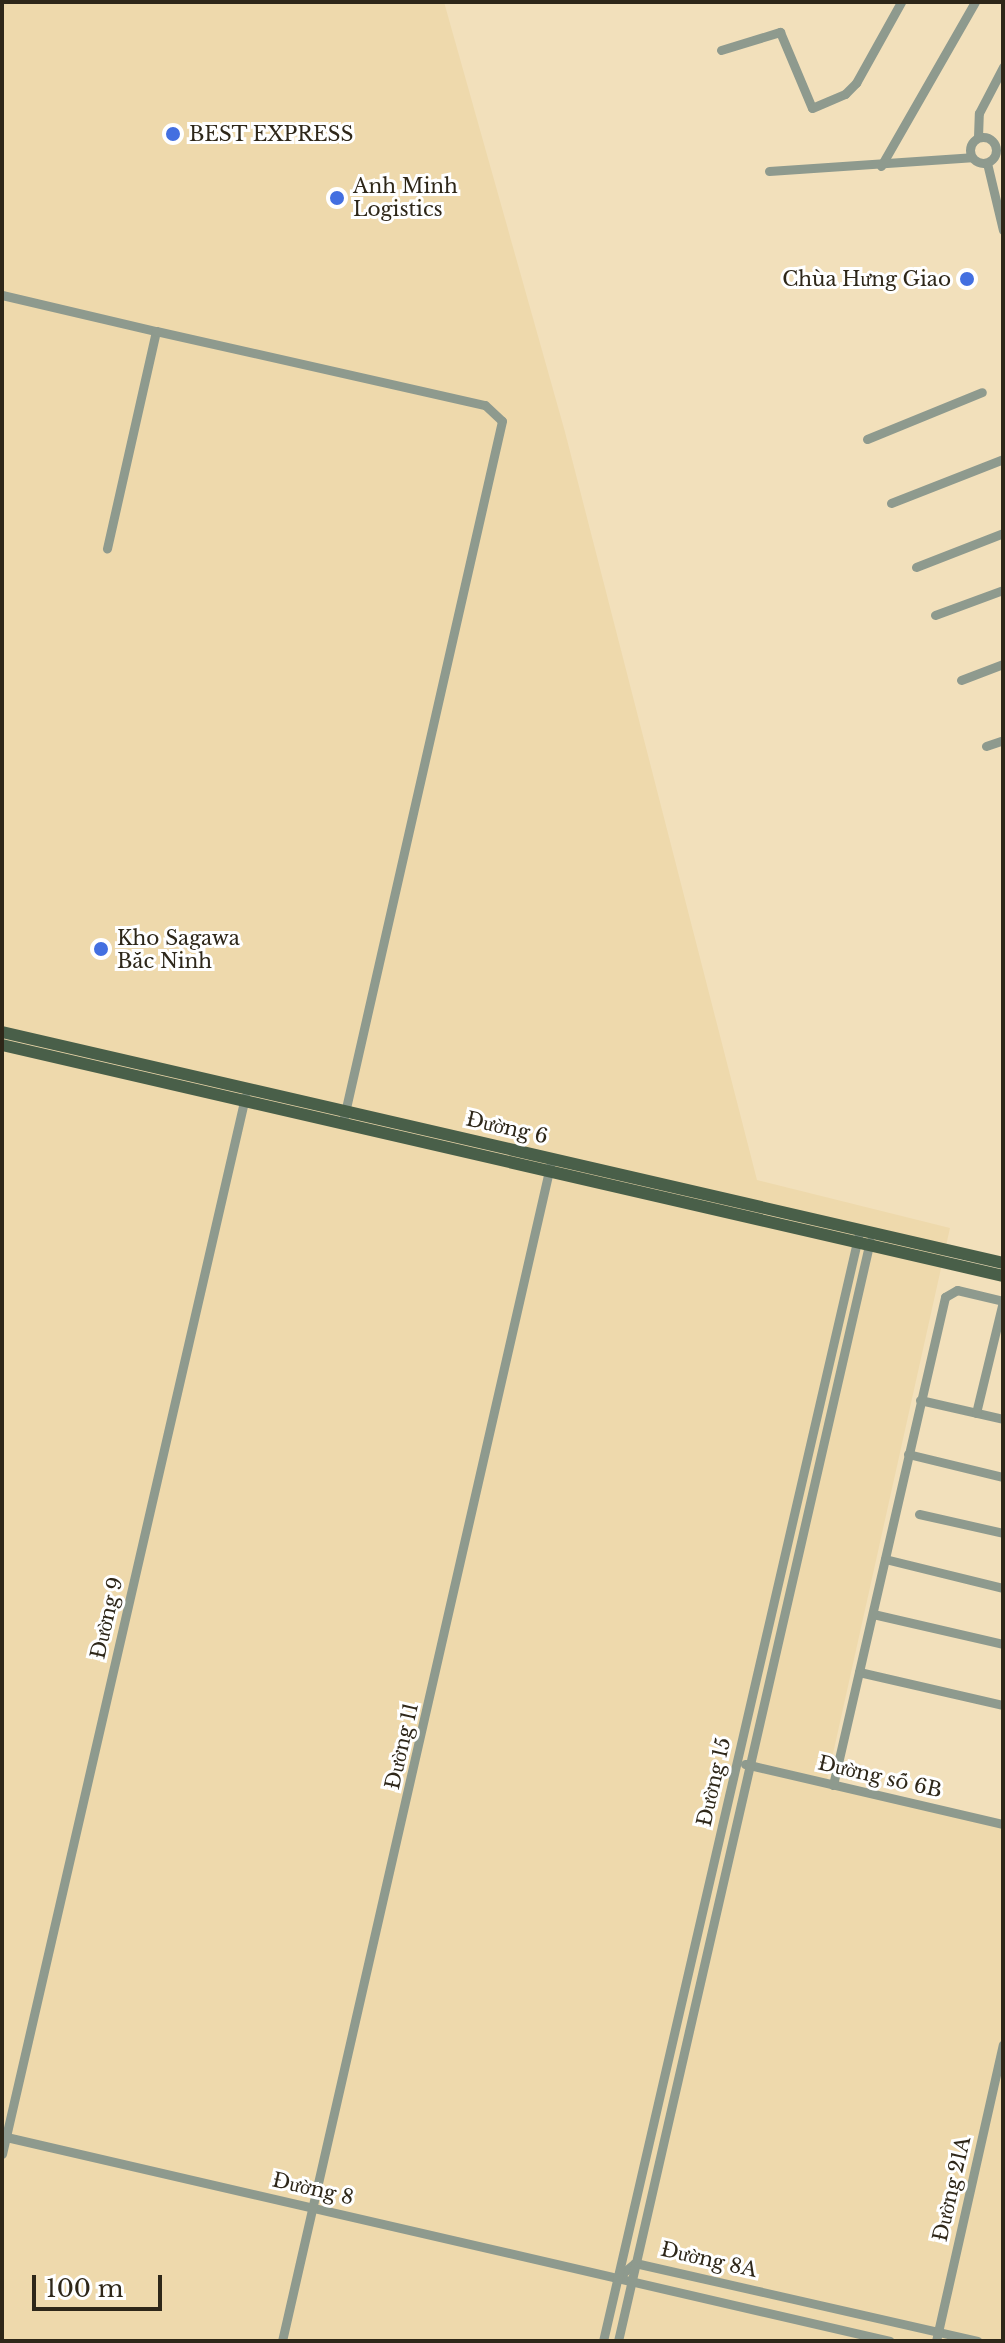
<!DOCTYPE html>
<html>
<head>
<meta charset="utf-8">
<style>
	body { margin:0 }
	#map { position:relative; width:1005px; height:2343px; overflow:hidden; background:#f2e0bb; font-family:"Libre Baskerville",serif }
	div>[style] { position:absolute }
	.built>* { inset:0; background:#eed9ac }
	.minor>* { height:9px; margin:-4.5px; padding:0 4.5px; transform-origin:4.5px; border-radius:4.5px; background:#8e9a8e }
	.minor>.ring { margin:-4.5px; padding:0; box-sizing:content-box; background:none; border:9px solid #8e9a8e; border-radius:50% }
	.major>* { height:12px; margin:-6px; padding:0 6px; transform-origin:6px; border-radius:6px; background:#495f49 }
	.dots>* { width:22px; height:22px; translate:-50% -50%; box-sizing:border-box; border:4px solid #fff; border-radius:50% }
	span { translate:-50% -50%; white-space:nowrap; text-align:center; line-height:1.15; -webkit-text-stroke:6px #fff; paint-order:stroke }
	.poi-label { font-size:20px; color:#2e2719 }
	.left { translate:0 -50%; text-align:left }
	.right { translate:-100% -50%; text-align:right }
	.street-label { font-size:20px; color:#2e2719 }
	.frame { position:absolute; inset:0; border:4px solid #2e2719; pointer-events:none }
	.scale { position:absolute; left:32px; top:2275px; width:130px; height:36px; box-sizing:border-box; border:4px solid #2e2719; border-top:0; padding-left:10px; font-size:24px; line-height:28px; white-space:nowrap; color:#2e2719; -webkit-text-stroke:6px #fff; paint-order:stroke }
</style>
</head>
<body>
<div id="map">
	<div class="built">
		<i style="clip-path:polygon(2px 2px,444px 2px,565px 432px,757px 1180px,950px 1228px,826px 1785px,1003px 1826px,1003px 2341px,2px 2341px)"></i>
	</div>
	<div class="minor">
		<i style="left:721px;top:50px;width:62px;rotate:-17deg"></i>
		<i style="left:780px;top:32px;width:82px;rotate:67.2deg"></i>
		<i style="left:812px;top:108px;width:36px;rotate:-23deg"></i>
		<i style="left:845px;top:94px;width:16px;rotate:-45deg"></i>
		<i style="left:856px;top:83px;width:93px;rotate:-60.9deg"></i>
		<i class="ring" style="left:970px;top:137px;width:17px;height:17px"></i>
		<i style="left:978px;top:137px;width:24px;rotate:-88deg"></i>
		<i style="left:979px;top:113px;width:52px;rotate:-62.4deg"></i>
		<i style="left:987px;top:163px;width:69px;rotate:76.6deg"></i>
		<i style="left:881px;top:166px;width:189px;rotate:-60.2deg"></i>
		<i style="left:769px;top:171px;width:203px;rotate:-3.9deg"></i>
		<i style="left:2px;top:295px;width:158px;rotate:13.2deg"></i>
		<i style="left:156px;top:331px;width:223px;rotate:102.7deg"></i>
		<i style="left:156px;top:331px;width:337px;rotate:12.7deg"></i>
		<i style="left:485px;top:405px;width:23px;rotate:43deg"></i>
		<i style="left:502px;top:421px;width:714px;rotate:102.79deg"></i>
		<i style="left:867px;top:439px;width:124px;rotate:-22.2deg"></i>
		<i style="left:891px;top:503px;width:120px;rotate:-21.4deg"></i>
		<i style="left:916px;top:567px;width:93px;rotate:-21.3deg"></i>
		<i style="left:935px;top:615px;width:72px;rotate:-20.2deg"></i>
		<i style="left:961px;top:680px;width:45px;rotate:-20.9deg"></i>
		<i style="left:986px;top:746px;width:18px;rotate:-19deg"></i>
		<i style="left:920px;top:1400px;width:85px;rotate:12.9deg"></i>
		<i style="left:976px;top:1413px;width:115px;rotate:-76.4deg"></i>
		<i style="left:908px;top:1454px;width:98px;rotate:13.6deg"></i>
		<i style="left:919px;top:1514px;width:86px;rotate:12.7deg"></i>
		<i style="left:885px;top:1559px;width:122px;rotate:13.8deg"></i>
		<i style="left:873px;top:1614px;width:133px;rotate:13deg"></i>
		<i style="left:859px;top:1672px;width:148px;rotate:12.9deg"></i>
		<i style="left:745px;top:1764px;width:265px;rotate:13.1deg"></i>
		<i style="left:833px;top:1785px;width:501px;rotate:-77.07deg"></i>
		<i style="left:945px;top:1297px;width:14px;rotate:-30deg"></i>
		<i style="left:957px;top:1290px;width:47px;rotate:13.4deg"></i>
		<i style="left:2px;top:2136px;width:911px;rotate:13deg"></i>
		<i style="left:2px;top:2154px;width:1085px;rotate:-77.05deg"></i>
		<i style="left:617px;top:2278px;width:23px;rotate:-40deg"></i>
		<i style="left:635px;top:2263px;width:351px;rotate:12.8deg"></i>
		<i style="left:282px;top:2341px;width:1205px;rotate:-77.15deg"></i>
		<i style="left:603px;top:2341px;width:1133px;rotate:-76.99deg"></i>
		<i style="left:618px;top:2341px;width:1128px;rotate:-77.1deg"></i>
		<i style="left:936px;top:2341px;width:304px;rotate:-77.3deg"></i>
	</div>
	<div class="major">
		<i style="left:2px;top:1032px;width:1027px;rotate:12.99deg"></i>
		<i style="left:2px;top:1045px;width:1027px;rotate:12.99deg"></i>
	</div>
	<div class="dots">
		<i style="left:173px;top:134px;background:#436fe0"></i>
		<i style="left:337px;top:198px;background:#436fe0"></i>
		<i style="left:967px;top:279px;background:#436fe0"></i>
		<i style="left:101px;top:949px;background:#436fe0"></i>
	</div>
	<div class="poi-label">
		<span class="left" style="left:189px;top:134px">BEST EXPRESS</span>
		<span class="left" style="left:353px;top:198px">Anh Minh<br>Logistics</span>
		<span class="right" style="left:951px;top:279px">Chùa Hưng Giao</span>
		<span class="left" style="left:117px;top:950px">Kho Sagawa<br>Bắc Ninh</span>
	</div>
	<div class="street-label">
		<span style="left:507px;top:1128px;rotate:13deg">Đường 6</span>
		<span style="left:107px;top:1618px;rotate:-77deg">Đường 9</span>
		<span style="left:402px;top:1746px;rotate:-77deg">Đường 11</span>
		<span style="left:880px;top:1777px;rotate:13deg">Đường số 6B</span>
		<span style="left:714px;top:1782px;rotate:-77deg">Đường 15</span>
		<span style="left:313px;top:2189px;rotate:13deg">Đường 8</span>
		<span style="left:952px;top:2189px;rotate:-77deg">Đường 21A</span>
		<span style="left:709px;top:2260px;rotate:13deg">Đường 8A</span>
	</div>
	<div class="frame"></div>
	<div class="scale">100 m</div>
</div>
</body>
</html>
